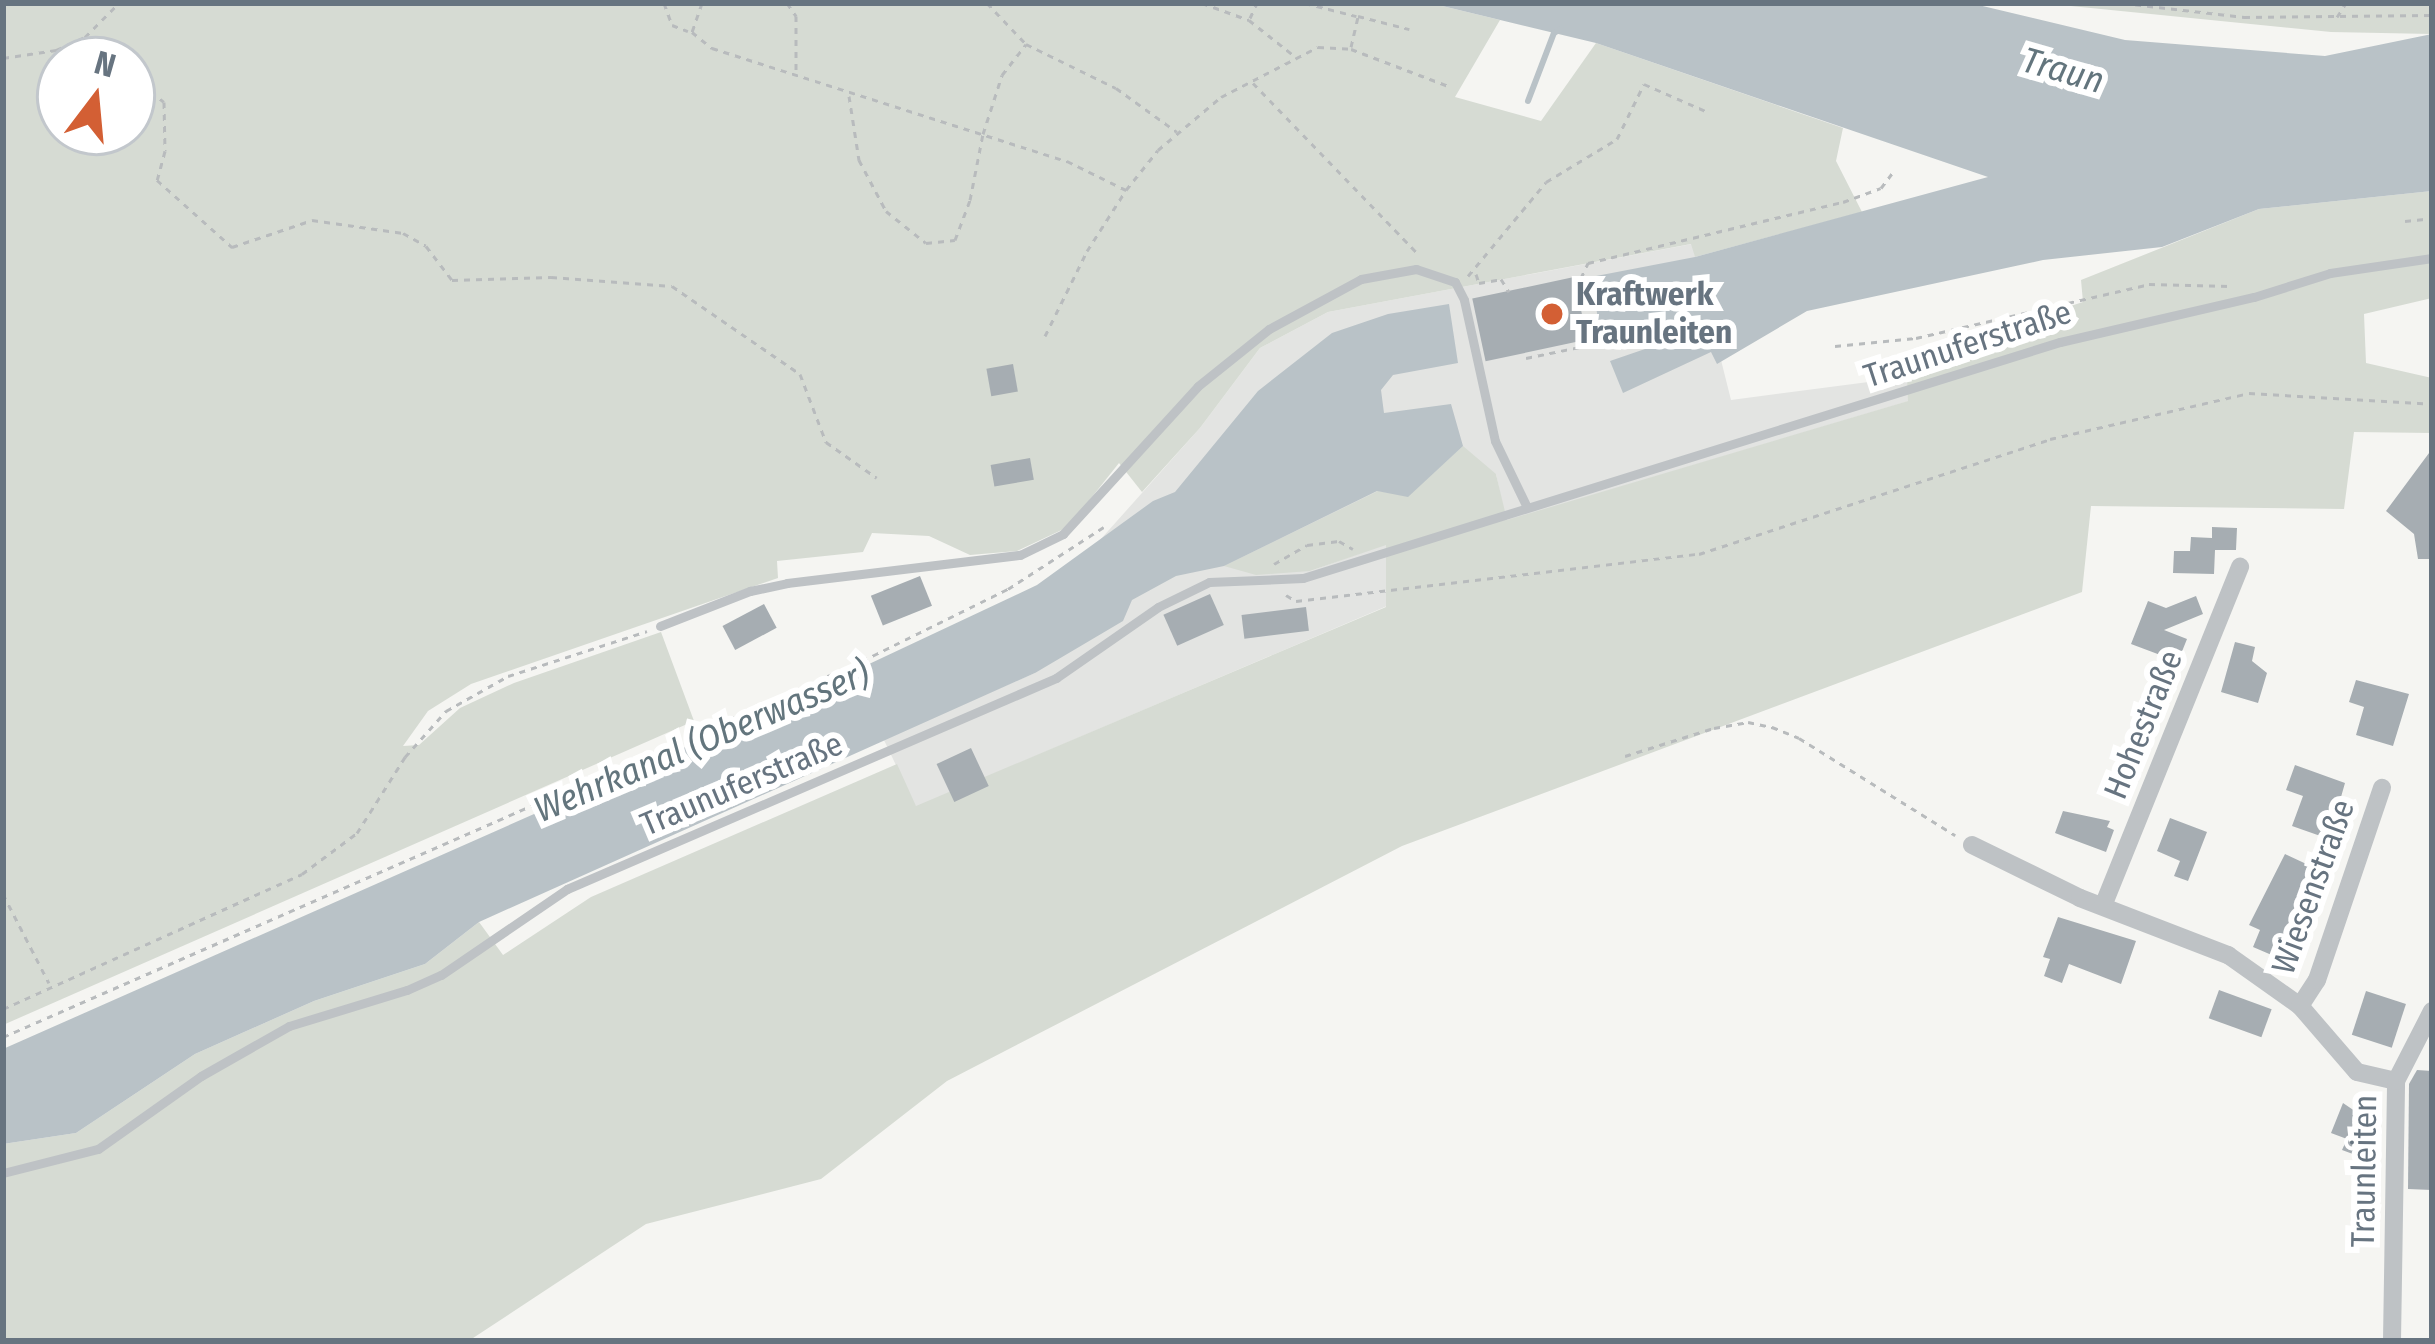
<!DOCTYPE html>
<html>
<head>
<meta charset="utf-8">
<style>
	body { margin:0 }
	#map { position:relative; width:2435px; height:1344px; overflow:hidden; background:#f5f5f2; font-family:"Fira Sans Condensed",sans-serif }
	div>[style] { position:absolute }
	.built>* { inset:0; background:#e3e4e2 }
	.green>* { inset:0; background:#d6dbd3 }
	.water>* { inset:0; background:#b9c2c7 }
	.stream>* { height:6px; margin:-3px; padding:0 3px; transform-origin:3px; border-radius:3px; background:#b9c2c7 }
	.building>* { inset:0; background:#a6adb2; transform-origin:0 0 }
	.path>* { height:3px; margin-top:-1.5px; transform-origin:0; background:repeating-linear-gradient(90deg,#b8bbbd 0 6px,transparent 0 12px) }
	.service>* { height:9px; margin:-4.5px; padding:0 4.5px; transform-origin:4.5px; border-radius:4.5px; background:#bec2c5 }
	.minor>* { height:18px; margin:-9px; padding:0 9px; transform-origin:9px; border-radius:9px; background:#bec2c5 }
	.dots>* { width:33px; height:33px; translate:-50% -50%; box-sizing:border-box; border:6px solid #fff; border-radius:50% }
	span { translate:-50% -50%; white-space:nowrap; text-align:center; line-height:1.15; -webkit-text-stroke:12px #fff; paint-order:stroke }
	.poi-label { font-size:33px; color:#677480; font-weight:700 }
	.left { translate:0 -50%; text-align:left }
	.street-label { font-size:33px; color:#677480 }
	.water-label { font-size:36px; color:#63757d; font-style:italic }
	.frame { position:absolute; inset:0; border:6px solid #677480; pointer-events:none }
	.north { position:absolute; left:36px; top:36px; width:120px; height:120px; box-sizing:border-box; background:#fff; border:3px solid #c2c7cc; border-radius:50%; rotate:16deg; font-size:33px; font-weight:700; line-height:48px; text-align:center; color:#677480 }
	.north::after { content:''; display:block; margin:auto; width:42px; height:54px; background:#d35f34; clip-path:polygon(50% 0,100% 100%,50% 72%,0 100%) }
</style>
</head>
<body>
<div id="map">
	<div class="built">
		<i style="clip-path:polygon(1692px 244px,1731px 400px,1907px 377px,1909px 401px,1506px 521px,1496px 474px,1310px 571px,1386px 544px,1387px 606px,916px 807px,883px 738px,1035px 673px,1100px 540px,1200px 428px,1260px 348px,1328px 312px)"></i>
	</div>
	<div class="green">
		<i style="clip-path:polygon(evenodd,3px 3px,1430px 3px,1500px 20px,1455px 97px,1541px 121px,1596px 43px,1843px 128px,1836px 161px,1862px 212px,1695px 257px,1691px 244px,1328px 312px,1260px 348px,1200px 428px,1142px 492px,1119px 463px,1068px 527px,1017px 551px,970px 555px,929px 536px,872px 533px,863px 552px,777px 561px,778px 578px,471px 684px,428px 711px,403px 746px,419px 745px,460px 708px,514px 683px,661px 632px,694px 721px,3px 1025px,3px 3px,60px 60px,132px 60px,132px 132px,60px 132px,60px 60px)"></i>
		<i style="clip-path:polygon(2041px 3px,2432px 3px,2432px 34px,2331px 32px)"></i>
		<i style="clip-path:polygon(2432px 191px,2432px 298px,2364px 314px,2366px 363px,2432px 378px,2432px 433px,2354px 432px,2344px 509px,2091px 506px,2082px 592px,1402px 846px,947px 1081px,821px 1179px,646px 1224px,470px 1340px,3px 1341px,3px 1144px,76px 1133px,195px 1054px,314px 1001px,425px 964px,479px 922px,503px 955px,591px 897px,897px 764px,916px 806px,1386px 607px,1386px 545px,1310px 571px,1256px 575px,1224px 566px,1378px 491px,1408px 496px,1463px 446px,1496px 474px,1507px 520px,1908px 401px,1906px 359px,2083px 302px,2081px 280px,2259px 209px)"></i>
	</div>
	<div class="water">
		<i style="clip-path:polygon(1430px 3px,1970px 3px,2125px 40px,2325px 56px,2432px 34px,2432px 191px,2259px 209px,2162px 247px,2043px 260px,1807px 311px,1717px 364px,1711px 352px,1623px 393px,1610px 361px,1645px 349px,1638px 326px,1600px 331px,1591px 277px,1695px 257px,1988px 177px,1596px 43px)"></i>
		<i style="clip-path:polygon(1449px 304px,1458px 363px,1393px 375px,1381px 390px,1384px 413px,1451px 404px,1463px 446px,1408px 497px,1377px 491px,1224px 566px,1176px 576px,1132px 600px,1123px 621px,1035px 673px,479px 922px,425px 964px,314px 1001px,195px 1054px,76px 1133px,3px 1144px,3px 1049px,801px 696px,1037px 585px,1153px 501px,1175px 492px,1258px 391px,1332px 333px,1388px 314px)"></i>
	</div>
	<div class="stream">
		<i style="left:1528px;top:101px;width:73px;rotate:-69.1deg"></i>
		<i style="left:1554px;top:33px;width:8px;rotate:-30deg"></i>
	</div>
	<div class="building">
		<i style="left:1574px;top:277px;width:64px;height:104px;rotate:78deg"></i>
		<i style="left:1013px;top:364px;width:28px;height:27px;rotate:80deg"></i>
		<i style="clip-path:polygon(2432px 449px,2432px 559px,2418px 559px,2414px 534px,2386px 511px)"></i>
		<i style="left:1030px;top:458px;width:22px;height:40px;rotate:80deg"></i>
		<i style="clip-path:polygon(2212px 527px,2237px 528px,2236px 550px,2215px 550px,2214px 574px,2173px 573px,2174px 551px,2190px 551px,2191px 537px,2212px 538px)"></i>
		<i style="left:920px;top:576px;width:32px;height:53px;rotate:68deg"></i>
		<i style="left:1210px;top:594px;width:34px;height:51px;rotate:66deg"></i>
		<i style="clip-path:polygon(2196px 596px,2203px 614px,2164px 630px,2187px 639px,2173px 674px,2158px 668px,2163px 656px,2131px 644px,2148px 601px,2166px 608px)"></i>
		<i style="left:764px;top:604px;width:27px;height:47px;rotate:62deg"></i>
		<i style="left:1306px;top:607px;width:24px;height:65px;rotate:83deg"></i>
		<i style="clip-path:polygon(2235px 642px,2255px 647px,2252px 661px,2267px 673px,2258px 703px,2221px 692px)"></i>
		<i style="clip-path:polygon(2356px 680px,2409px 694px,2393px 746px,2356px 735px,2364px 707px,2349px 702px)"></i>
		<i style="left:971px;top:748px;width:42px;height:38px;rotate:65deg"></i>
		<i style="clip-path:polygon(2295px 765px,2345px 783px,2329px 839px,2292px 826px,2303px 796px,2286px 790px)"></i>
		<i style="clip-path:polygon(2063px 811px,2110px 821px,2107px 827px,2114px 830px,2106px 852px,2055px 833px)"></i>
		<i style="clip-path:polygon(2170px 818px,2207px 832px,2188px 881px,2174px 876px,2180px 861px,2157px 851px)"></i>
		<i style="clip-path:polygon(2285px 854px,2332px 876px,2321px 910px,2304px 905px,2281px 959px,2253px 947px,2260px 930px,2249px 925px)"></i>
		<i style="clip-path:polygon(2058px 917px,2136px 941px,2121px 984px,2069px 964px,2062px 983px,2044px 976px,2050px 959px,2043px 957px)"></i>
		<i style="left:2219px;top:990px;width:56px;height:30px;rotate:20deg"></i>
		<i style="left:2366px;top:991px;width:42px;height:46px;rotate:18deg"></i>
		<i style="clip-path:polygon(2417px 1070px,2432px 1071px,2432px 1190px,2408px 1189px,2409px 1084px)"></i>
		<i style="clip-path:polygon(2343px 1103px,2374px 1124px,2361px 1157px,2342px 1150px,2347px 1139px,2331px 1133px)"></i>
	</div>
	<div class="path">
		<i style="left:664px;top:3px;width:23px;rotate:70deg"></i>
		<i style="left:672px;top:25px;width:17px;rotate:21deg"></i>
		<i style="left:702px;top:3px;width:31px;rotate:109deg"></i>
		<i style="left:692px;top:32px;width:26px;rotate:39deg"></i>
		<i style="left:712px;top:48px;width:373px;rotate:17.7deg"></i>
		<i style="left:1067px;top:161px;width:66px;rotate:26.2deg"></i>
		<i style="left:787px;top:3px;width:16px;rotate:55deg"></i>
		<i style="left:796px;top:16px;width:58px;rotate:90deg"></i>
		<i style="left:987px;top:3px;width:57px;rotate:46.4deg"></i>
		<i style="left:1026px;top:44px;width:100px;rotate:26.1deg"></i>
		<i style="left:1116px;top:88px;width:75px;rotate:35.8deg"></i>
		<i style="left:1202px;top:3px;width:50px;rotate:19.9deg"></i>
		<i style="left:1249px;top:20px;width:61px;rotate:38.4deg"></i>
		<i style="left:1305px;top:3px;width:53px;rotate:14.3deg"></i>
		<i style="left:2123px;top:3px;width:122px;rotate:6.6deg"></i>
		<i style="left:2244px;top:17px;width:188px;rotate:-0.6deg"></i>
		<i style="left:2337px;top:17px;width:17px;rotate:-57deg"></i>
		<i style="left:1250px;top:18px;width:17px;rotate:-65deg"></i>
		<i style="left:86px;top:38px;width:35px;rotate:39deg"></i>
		<i style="left:1351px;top:47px;width:32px;rotate:-77deg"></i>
		<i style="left:1358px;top:16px;width:53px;rotate:14.3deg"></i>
		<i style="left:3px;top:58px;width:54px;rotate:-8.6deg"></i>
		<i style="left:56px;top:50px;width:32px;rotate:-24deg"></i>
		<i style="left:85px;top:37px;width:48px;rotate:-45deg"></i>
		<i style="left:132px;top:76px;width:41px;rotate:39.1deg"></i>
		<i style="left:164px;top:102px;width:49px;rotate:88.8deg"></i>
		<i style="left:165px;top:151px;width:30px;rotate:105deg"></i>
		<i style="left:157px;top:180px;width:101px;rotate:41.8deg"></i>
		<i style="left:232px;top:247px;width:84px;rotate:-18.6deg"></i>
		<i style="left:312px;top:220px;width:92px;rotate:8.1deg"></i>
		<i style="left:403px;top:233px;width:26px;rotate:29deg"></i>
		<i style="left:426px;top:246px;width:43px;rotate:52.6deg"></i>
		<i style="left:452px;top:280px;width:99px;rotate:-1.7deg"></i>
		<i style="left:551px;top:277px;width:121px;rotate:4.3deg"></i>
		<i style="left:672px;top:286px;width:155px;rotate:34.5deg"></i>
		<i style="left:800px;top:374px;width:73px;rotate:69.1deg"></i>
		<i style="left:826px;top:442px;width:62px;rotate:35.2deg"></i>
		<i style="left:1253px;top:83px;width:236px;rotate:46deg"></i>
		<i style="left:849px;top:96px;width:65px;rotate:81.1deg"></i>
		<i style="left:859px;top:160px;width:58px;rotate:62.1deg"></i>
		<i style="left:886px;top:211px;width:51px;rotate:38.7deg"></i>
		<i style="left:926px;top:243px;width:29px;rotate:-6deg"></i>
		<i style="left:955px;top:240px;width:43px;rotate:-69.4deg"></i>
		<i style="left:970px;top:200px;width:67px;rotate:-78.9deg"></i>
		<i style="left:983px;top:134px;width:62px;rotate:-72.1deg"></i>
		<i style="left:1002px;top:75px;width:39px;rotate:-52deg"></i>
		<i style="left:2405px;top:221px;width:27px;rotate:-6deg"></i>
		<i style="left:1476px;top:274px;width:9px;rotate:72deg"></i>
		<i style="left:1479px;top:283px;width:22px;rotate:-10deg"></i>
		<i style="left:1501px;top:279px;width:15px;rotate:58deg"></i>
		<i style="left:1468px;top:276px;width:122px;rotate:-50.3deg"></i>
		<i style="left:1546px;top:182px;width:83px;rotate:-31.2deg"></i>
		<i style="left:1617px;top:139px;width:61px;rotate:-63.9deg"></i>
		<i style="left:1644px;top:84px;width:70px;rotate:23.6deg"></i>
		<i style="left:1581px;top:278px;width:17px;rotate:-65deg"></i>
		<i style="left:1588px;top:263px;width:262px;rotate:-13.5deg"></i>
		<i style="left:1843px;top:202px;width:40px;rotate:-20.2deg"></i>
		<i style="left:1881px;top:188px;width:21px;rotate:-53deg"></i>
		<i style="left:1045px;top:336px;width:95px;rotate:-63.7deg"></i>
		<i style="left:1087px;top:251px;width:72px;rotate:-57.4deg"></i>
		<i style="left:1126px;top:190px;width:51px;rotate:-51.3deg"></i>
		<i style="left:1158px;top:150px;width:82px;rotate:-40.1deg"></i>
		<i style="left:1221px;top:97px;width:109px;rotate:-27.3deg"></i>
		<i style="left:1318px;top:47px;width:33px;rotate:3deg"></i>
		<i style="left:1351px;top:49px;width:107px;rotate:20.8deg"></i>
		<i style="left:1835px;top:346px;width:81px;rotate:-5.6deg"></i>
		<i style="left:1916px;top:338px;width:239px;rotate:-13deg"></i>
		<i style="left:2149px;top:284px;width:81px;rotate:1.4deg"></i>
		<i style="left:1526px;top:358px;width:69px;rotate:-11.6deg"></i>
		<i style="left:1274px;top:564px;width:38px;rotate:-30deg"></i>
		<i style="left:1307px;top:545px;width:32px;rotate:-7deg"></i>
		<i style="left:1339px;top:541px;width:16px;rotate:30deg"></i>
		<i style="left:1286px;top:595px;width:12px;rotate:31deg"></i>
		<i style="left:1296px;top:601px;width:406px;rotate:-6.7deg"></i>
		<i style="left:1699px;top:554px;width:369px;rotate:-18.1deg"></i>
		<i style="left:2050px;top:439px;width:204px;rotate:-13deg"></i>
		<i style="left:2249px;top:393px;width:183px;rotate:3.4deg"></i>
		<i style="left:1625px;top:756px;width:93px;rotate:-17.5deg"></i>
		<i style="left:1714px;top:728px;width:35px;rotate:-10deg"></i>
		<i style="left:1748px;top:722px;width:25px;rotate:12deg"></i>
		<i style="left:1772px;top:727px;width:29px;rotate:22deg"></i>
		<i style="left:1799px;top:738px;width:184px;rotate:31.9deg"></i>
		<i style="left:3px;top:894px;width:100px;rotate:62.7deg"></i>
		<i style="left:3px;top:1009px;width:328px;rotate:-24.3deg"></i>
		<i style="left:302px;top:874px;width:69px;rotate:-36.7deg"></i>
		<i style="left:357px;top:833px;width:90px;rotate:-57.7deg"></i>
		<i style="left:405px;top:757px;width:62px;rotate:-48.3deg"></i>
		<i style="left:446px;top:711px;width:71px;rotate:-29.4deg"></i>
		<i style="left:508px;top:676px;width:146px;rotate:-17.9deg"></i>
		<i style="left:3px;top:1037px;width:938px;rotate:-23.64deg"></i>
		<i style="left:862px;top:661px;width:163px;rotate:-26.3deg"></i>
		<i style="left:1008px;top:589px;width:114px;rotate:-32.9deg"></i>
	</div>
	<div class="service">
		<i style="left:660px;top:626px;width:97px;rotate:-21.3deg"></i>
		<i style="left:750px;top:591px;width:38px;rotate:-12deg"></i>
		<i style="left:787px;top:583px;width:235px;rotate:-6.9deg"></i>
		<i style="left:1020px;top:555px;width:48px;rotate:-26deg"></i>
		<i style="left:1063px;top:534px;width:200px;rotate:-47.6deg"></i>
		<i style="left:1198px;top:386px;width:91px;rotate:-38.8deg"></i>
		<i style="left:1269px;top:329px;width:105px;rotate:-28.5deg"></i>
		<i style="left:1361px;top:279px;width:56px;rotate:-10.3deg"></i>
		<i style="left:1416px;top:269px;width:41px;rotate:18.4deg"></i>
		<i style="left:1455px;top:282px;width:20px;rotate:63deg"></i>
		<i style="left:1464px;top:300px;width:144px;rotate:77.6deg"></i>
		<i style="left:1495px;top:441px;width:71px;rotate:64.2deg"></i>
		<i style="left:3px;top:1173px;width:98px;rotate:-14.2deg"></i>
		<i style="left:98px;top:1149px;width:126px;rotate:-35.3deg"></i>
		<i style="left:201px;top:1076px;width:101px;rotate:-29.6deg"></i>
		<i style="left:289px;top:1026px;width:123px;rotate:-17deg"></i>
		<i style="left:407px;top:990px;width:37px;rotate:-24deg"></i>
		<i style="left:441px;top:975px;width:153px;rotate:-34.3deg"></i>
		<i style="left:567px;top:889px;width:533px;rotate:-23.34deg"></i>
		<i style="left:1056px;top:678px;width:124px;rotate:-34.8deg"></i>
		<i style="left:1158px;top:607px;width:57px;rotate:-26.1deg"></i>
		<i style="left:1209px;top:582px;width:94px;rotate:-2.4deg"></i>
		<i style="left:1303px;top:578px;width:793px;rotate:-17.32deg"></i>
		<i style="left:2060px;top:342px;width:199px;rotate:-13.1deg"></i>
		<i style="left:2254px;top:297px;width:80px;rotate:-17.5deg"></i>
		<i style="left:2330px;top:273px;width:103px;rotate:-8.4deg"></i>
	</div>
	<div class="minor">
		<i style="left:1972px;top:845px;width:120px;rotate:26.1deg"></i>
		<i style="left:2080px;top:898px;width:159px;rotate:21.1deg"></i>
		<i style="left:2228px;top:955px;width:88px;rotate:35.3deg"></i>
		<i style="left:2300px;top:1006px;width:87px;rotate:49.2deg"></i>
		<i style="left:2357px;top:1072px;width:40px;rotate:13deg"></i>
		<i style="left:2103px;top:906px;width:366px;rotate:-68deg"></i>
		<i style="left:2300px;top:1006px;width:31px;rotate:-57deg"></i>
		<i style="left:2317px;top:980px;width:203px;rotate:-71.3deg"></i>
		<i style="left:2392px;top:1341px;width:260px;rotate:-89.1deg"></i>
		<i style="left:2396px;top:1081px;width:79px;rotate:-62.8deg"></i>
	</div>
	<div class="dots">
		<i style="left:1552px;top:314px;background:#d35f34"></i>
	</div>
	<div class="poi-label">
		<span class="left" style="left:1576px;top:314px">Kraftwerk<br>Traunleiten</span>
	</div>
	<div class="street-label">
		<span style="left:1968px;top:345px;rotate:-18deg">Traunuferstraße</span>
		<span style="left:2144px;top:725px;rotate:-68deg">Hohestraße</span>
		<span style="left:742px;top:785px;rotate:-23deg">Traunuferstraße</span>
		<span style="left:2314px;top:887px;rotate:-70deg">Wiesenstraße</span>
		<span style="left:2365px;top:1171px;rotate:-89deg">Traunleiten</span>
	</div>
	<div class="water-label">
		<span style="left:2063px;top:71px;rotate:16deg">Traun</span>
		<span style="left:702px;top:742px;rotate:-23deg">Wehrkanal (Oberwasser)</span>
	</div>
	<div class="frame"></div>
	<div class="north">N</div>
</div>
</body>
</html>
